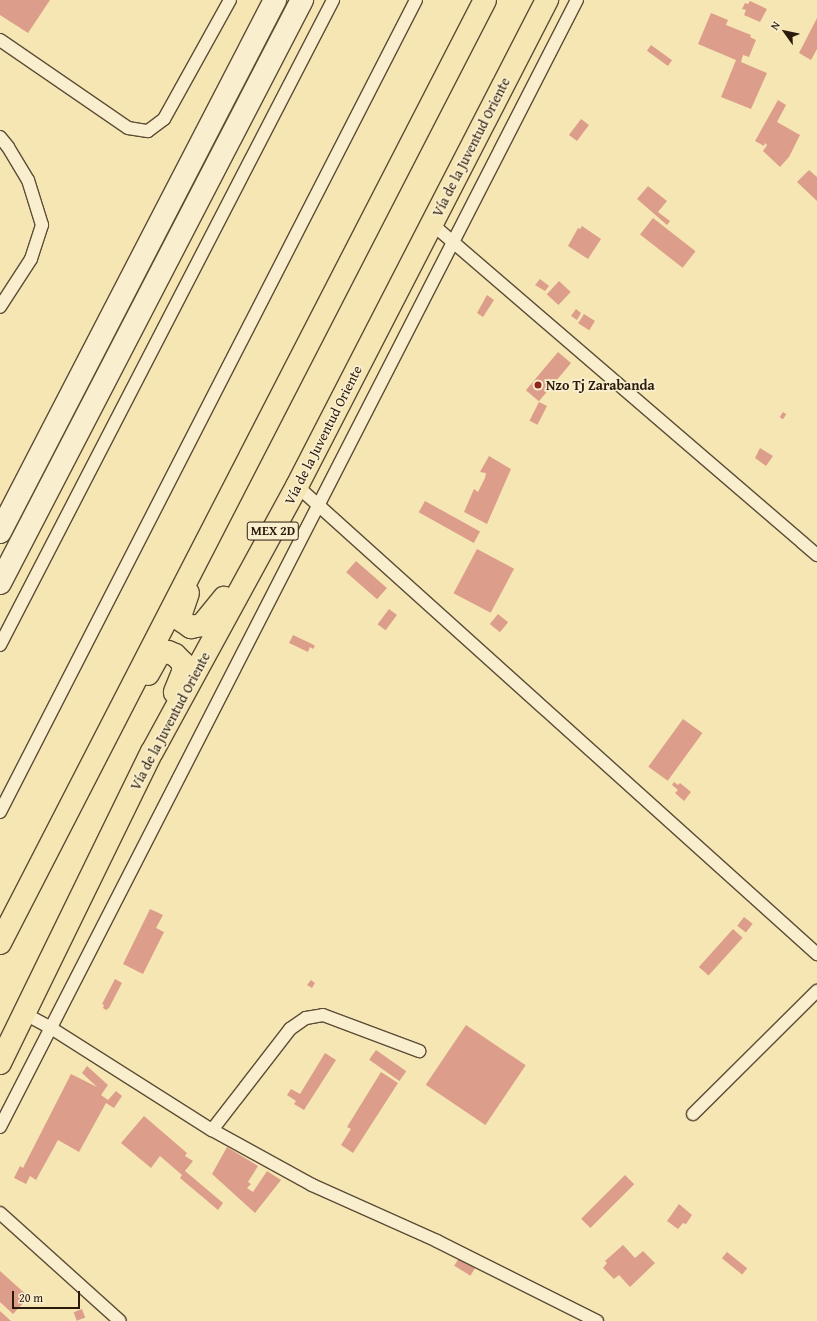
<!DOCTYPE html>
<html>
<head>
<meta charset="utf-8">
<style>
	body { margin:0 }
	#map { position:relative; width:817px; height:1321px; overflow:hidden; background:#f6e6b4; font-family:"Gentium Book Plus",serif }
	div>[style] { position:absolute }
	.building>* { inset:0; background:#dc9e8a; transform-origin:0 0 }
	.roads { filter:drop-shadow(1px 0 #5d4d36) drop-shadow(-1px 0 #5d4d36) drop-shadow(0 1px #5d4d36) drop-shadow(0 -1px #5d4d36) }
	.service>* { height:12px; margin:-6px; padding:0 6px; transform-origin:6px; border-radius:6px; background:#f9efce }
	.secondary>* { height:22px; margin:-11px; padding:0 11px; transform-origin:11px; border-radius:11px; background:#f9efce }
	.trunk>* { height:22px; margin:-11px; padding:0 11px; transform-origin:11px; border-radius:11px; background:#f6e6b4 }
	.dots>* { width:11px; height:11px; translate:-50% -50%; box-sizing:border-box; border:2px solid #f9efce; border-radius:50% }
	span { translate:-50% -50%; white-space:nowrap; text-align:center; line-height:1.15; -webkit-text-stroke:3.5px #f9efce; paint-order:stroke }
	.shield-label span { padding:1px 3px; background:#f9efce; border:1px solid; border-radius:3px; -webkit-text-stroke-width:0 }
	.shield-label { font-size:13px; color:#2a1a0c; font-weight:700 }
	.street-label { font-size:14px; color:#2a1a0c }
	.poi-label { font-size:14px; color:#2a1a0c; font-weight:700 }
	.left { translate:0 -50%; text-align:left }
	.north { position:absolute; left:765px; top:12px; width:40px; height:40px; -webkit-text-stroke:3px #f9efce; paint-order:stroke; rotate:303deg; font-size:11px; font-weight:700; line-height:16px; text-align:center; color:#2a1a0c }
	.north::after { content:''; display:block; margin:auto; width:14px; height:18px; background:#2a1a0c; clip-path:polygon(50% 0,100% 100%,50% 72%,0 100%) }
	.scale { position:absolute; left:12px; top:1291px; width:68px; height:18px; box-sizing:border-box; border:2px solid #2a1a0c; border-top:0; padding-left:5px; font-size:12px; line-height:14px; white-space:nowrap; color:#2a1a0c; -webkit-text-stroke:3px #f9efce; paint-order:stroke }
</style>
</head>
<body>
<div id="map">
	<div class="building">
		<i style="clip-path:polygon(0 0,50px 0,28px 33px,0 15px)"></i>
		<i style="clip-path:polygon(750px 1px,767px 9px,760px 22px,744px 15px,746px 10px,742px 9px,745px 3px,748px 4px)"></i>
		<i style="clip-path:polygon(711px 13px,728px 20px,726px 25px,751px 35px,750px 37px,756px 40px,749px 57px,743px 55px,741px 62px,767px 73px,751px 109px,721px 97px,736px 60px,698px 44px)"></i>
		<i style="clip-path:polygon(817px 18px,817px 49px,811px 60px,799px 53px)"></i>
		<i style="left:651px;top:45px;width:26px;height:7px;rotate:36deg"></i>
		<i style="clip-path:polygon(778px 100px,786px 105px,777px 122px,800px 135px,789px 157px,780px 167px,763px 151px,767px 145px,765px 143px,764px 146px,755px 141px)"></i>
		<i style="left:581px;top:119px;width:10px;height:20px;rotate:37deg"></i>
		<i style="clip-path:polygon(809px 170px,817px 177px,817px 201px,797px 182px)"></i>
		<i style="clip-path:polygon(648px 186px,667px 201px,658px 212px,670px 221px,667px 225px,637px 199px)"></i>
		<i style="left:653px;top:218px;width:54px;height:21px;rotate:38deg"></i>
		<i style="clip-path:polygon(582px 226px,601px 239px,588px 259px,568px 246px,578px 228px,580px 229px)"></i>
		<i style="clip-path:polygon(540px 279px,549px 286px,545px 291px,535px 285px)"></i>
		<i style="left:559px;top:281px;width:16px;height:18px;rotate:43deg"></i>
		<i style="clip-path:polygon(487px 295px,494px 300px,483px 317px,477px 313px)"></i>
		<i style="clip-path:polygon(576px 309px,581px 313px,577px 320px,571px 316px)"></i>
		<i style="left:584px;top:314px;width:13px;height:11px;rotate:32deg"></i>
		<i style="left:558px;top:352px;width:17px;height:50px;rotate:40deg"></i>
		<i style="left:539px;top:402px;width:9px;height:21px;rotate:27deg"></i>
		<i style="left:783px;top:412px;width:4px;height:6px;rotate:34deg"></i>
		<i style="clip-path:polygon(760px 448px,773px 456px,766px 466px,755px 458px)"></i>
		<i style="clip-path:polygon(489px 456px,511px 469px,487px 524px,464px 512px,474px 489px,478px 492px,485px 478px,486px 473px,480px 472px)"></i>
		<i style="left:425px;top:501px;width:63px;height:13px;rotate:29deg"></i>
		<i style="left:477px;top:549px;width:42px;height:50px;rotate:28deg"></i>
		<i style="left:356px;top:561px;width:41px;height:15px;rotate:41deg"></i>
		<i style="left:389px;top:609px;width:10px;height:19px;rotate:37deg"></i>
		<i style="left:498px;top:614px;width:13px;height:13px;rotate:39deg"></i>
		<i style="clip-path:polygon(293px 635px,312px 644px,315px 646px,313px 649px,310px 647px,308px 652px,289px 643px)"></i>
		<i style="left:683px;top:719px;width:24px;height:59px;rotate:36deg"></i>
		<i style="clip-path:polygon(674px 782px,678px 785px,680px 783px,691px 792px,684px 801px,675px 793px,678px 790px,672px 785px)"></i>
		<i style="clip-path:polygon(150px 909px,163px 915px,156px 928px,164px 932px,143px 974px,123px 964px)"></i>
		<i style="left:744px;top:917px;width:11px;height:11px;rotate:38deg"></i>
		<i style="left:733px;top:929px;width:13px;height:51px;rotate:42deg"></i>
		<i style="clip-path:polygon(115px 979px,122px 983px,109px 1008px,106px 1010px,103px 1008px,104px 1005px,102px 1004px)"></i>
		<i style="clip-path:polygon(311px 980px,315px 983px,312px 988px,307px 985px)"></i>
		<i style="left:466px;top:1025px;width:72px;height:72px;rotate:34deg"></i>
		<i style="left:376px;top:1050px;width:37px;height:12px;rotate:35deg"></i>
		<i style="clip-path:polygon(325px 1053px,336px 1060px,304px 1110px,294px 1104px,296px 1101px,287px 1095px,291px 1089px,300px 1094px)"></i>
		<i style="clip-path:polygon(87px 1066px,108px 1085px,101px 1095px,108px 1100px,116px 1091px,122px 1096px,114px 1108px,106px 1103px,79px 1152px,58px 1140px,36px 1180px,30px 1176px,26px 1184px,14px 1178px,20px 1166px,23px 1168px,71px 1074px,97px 1087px,82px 1073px)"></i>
		<i style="clip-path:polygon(381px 1072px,398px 1083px,353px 1153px,341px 1145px,351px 1129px,347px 1127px)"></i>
		<i style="clip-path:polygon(144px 1116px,187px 1153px,185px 1156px,193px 1161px,185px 1171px,223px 1203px,218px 1210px,180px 1178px,182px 1175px,160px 1156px,151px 1168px,121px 1143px)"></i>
		<i style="clip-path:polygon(227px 1147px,258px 1166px,248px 1182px,251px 1184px,247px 1188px,253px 1192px,267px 1171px,281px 1180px,255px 1213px,212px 1174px)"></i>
		<i style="left:625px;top:1175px;width:13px;height:62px;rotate:45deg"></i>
		<i style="clip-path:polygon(679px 1204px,692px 1215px,686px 1224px,683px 1223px,678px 1229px,667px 1221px)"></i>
		<i style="clip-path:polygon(623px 1245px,635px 1258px,643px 1251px,655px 1263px,630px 1287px,619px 1275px,614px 1279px,603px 1268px,607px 1263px,605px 1261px)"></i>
		<i style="left:727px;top:1252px;width:26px;height:8px;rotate:39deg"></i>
		<i style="left:459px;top:1258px;width:19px;height:9px;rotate:32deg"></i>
		<i style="clip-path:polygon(0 1271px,29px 1297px,13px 1314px,0 1302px)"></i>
		<i style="left:82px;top:1309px;width:9px;height:9px;rotate:69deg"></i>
		<i style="clip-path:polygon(0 1311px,11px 1321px,0 1321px)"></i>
	</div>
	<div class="roads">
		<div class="service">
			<i style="left:0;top:40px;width:155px;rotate:34.5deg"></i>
			<i style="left:128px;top:128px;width:20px;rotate:9deg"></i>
			<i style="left:148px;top:131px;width:20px;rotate:-37deg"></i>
			<i style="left:164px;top:119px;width:136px;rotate:-61deg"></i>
			<i style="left:0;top:137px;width:13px;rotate:51deg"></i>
			<i style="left:8px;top:147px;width:39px;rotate:59deg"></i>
			<i style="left:28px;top:180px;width:47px;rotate:72.7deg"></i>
			<i style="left:42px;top:225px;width:36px;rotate:108deg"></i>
			<i style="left:31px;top:259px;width:57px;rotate:122.9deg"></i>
			<i style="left:432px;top:224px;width:508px;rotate:40.69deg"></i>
			<i style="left:297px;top:486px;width:700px;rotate:41.99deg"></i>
			<i style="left:0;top:645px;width:726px;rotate:-62.69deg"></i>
			<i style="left:0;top:812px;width:912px;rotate:-62.87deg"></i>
			<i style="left:25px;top:1014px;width:30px;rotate:28deg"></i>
			<i style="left:51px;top:1028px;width:191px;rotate:32.4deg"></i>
			<i style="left:212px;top:1130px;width:114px;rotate:28.8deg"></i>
			<i style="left:312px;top:1185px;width:137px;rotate:24.1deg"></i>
			<i style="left:437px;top:1241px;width:179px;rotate:26.6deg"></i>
			<i style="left:693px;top:1114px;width:175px;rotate:-44.8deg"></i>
			<i style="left:0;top:1127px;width:1266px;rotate:-62.89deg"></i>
			<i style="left:212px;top:1130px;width:128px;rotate:-52.3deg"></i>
			<i style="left:290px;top:1029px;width:19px;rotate:-35deg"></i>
			<i style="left:306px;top:1018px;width:17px;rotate:-10deg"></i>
			<i style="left:323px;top:1015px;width:103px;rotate:20.6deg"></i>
			<i style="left:0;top:1213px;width:161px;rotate:42deg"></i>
		</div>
		<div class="secondary">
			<i style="left:0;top:532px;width:599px;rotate:-62.66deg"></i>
			<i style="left:0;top:583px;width:657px;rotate:-62.62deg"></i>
		</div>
		<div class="trunk">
			<i style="left:188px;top:593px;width:24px;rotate:109deg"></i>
			<i style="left:180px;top:616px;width:5px;rotate:68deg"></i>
			<i style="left:182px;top:621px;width:11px;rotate:34deg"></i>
			<i style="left:191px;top:627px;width:11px;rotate:-10deg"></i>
			<i style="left:202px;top:625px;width:35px;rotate:-51deg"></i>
			<i style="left:148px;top:674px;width:23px;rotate:-61deg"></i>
			<i style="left:159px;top:654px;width:9px;rotate:-13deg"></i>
			<i style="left:168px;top:652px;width:8px;rotate:23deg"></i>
			<i style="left:175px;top:655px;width:11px;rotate:45deg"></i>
			<i style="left:183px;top:663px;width:9px;rotate:90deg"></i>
			<i style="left:183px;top:672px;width:22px;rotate:112deg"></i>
			<i style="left:0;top:943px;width:1060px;rotate:-62.78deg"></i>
			<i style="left:0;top:1063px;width:346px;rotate:-64deg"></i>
			<i style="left:152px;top:752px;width:303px;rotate:-61.4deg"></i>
			<i style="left:297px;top:486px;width:547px;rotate:-62.78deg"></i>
		</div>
	</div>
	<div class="dots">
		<i style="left:538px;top:385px;background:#8f2418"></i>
	</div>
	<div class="shield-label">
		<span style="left:273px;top:531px">MEX 2D</span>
	</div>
	<div class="street-label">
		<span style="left:471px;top:147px;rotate:-63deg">Vía de la Juventud Oriente</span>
		<span style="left:323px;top:435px;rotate:-63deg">Vía de la Juventud Oriente</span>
		<span style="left:170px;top:721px;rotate:-62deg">Vía de la Juventud Oriente</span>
	</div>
	<div class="poi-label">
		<span class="left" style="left:546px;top:385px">Nzo Tj Zarabanda</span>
	</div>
	<div class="north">N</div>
	<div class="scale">20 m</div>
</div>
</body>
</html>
